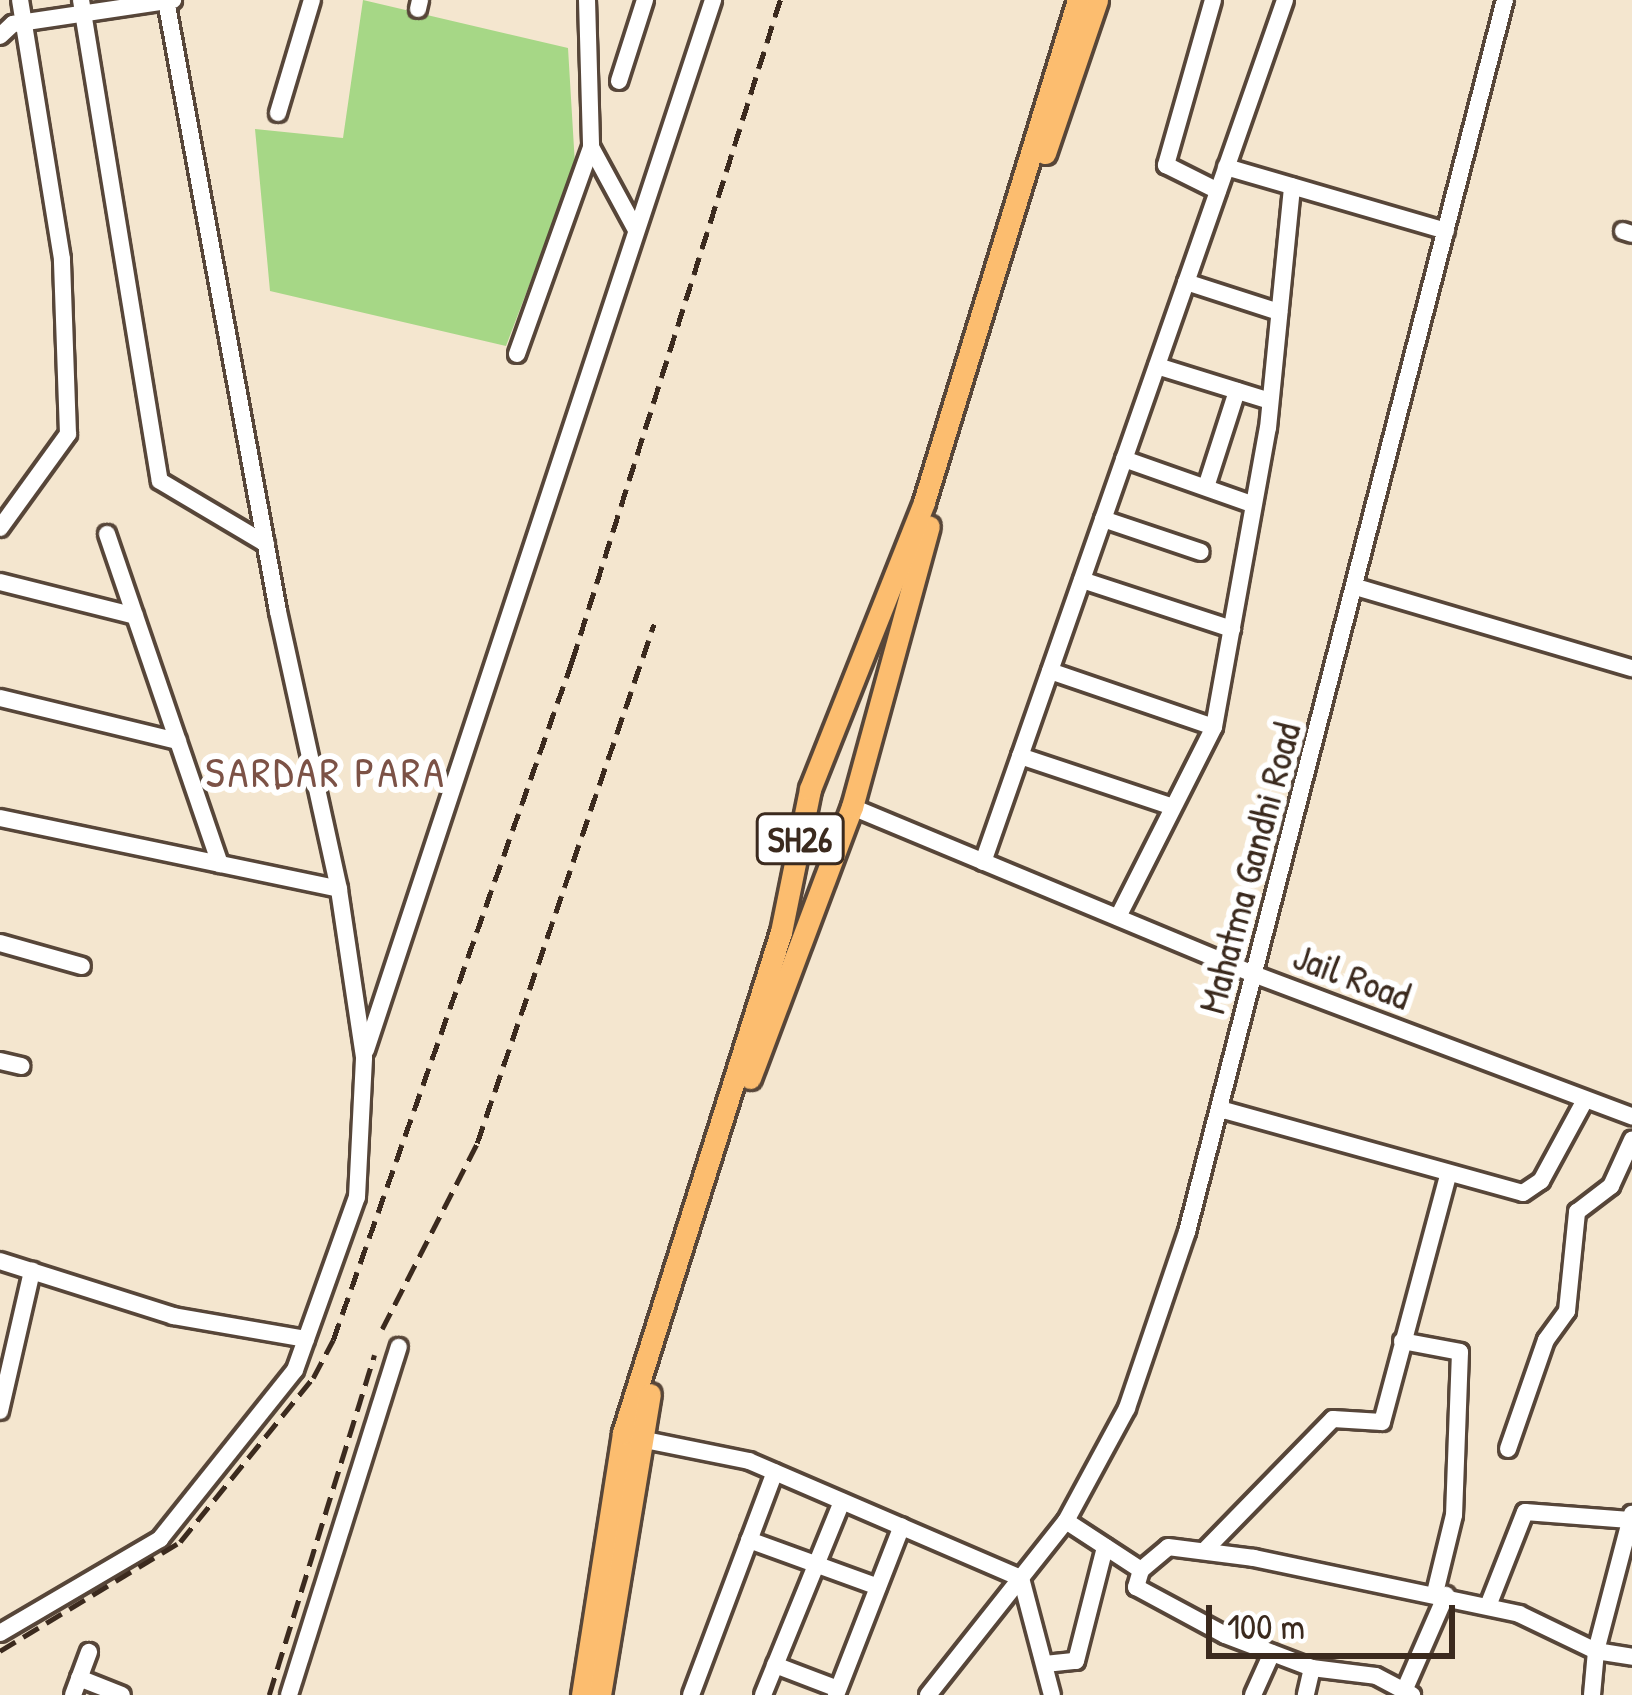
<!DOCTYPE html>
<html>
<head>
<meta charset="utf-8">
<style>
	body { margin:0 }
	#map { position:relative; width:1632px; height:1695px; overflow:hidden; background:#f4e6cf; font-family:"Patrick Hand",sans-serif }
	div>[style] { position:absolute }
	.green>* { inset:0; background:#a6d786 }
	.roads { filter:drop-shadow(3px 0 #574639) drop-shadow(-3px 0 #574639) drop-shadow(0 3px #574639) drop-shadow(0 -3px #574639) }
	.minor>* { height:16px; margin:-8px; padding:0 8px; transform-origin:8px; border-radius:8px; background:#fff }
	.major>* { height:21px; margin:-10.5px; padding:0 10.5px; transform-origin:10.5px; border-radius:10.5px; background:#fcbd6f }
	.rail>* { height:4.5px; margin-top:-2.25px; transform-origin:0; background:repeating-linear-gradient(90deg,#3b2a1e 0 18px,transparent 0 27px) }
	span { translate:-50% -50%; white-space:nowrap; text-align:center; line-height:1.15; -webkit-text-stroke:12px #fff; paint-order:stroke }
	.shield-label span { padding:3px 9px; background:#fff; border:3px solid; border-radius:9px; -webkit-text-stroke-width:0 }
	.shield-label { font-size:36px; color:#3b2a1e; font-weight:700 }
	.street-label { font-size:39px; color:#3b2a1e }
	.neighbourhood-label { font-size:42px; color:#7c5246; letter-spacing:3px }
	.scale { position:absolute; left:1206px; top:1605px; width:249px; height:54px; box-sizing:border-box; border:6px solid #3b2a1e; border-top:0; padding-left:15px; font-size:36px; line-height:42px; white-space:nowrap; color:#3b2a1e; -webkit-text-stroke:9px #fff; paint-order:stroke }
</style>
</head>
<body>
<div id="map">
	<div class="green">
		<i style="clip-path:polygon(363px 0,568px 48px,575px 165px,506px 346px,270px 291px,255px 129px,343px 138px)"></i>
	</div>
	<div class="roads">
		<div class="minor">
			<i style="left:81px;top:0;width:487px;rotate:80.7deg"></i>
			<i style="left:160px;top:481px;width:123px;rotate:30.7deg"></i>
			<i style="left:587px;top:0;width:147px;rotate:88.4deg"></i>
			<i style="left:591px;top:147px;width:94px;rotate:61.5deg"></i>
			<i style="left:1213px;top:0;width:172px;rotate:105.9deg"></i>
			<i style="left:1166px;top:165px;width:58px;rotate:26.6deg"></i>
			<i style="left:418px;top:9px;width:9px;rotate:-77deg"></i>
			<i style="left:0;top:36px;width:18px;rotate:-43deg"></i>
			<i style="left:13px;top:24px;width:162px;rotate:-8.5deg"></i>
			<i style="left:619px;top:81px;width:85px;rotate:-72.2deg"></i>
			<i style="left:278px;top:113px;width:118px;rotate:-73.3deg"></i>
			<i style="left:1226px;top:167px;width:229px;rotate:16.2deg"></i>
			<i style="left:1623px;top:231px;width:9px;rotate:18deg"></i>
			<i style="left:1186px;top:282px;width:98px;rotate:17.9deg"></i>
			<i style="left:517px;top:354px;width:220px;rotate:-70.3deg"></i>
			<i style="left:1157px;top:366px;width:118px;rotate:17.2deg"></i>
			<i style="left:1124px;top:459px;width:136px;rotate:19.4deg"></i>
			<i style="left:1206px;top:487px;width:101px;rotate:-72.1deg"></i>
			<i style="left:1103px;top:519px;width:103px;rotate:18.6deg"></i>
			<i style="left:0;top:528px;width:116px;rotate:-54.1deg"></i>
			<i style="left:68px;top:434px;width:175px;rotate:-92deg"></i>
			<i style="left:62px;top:259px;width:262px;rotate:-99.2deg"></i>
			<i style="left:107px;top:534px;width:349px;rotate:71.1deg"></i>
			<i style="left:1082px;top:580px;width:158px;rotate:18.1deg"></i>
			<i style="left:0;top:582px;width:139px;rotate:14.1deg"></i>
			<i style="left:1356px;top:587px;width:288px;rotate:16.4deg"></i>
			<i style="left:1050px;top:671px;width:173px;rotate:18.9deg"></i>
			<i style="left:0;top:698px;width:183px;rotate:13.6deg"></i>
			<i style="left:1020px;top:756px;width:161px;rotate:18.4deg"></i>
			<i style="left:852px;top:807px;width:438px;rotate:22.6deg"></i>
			<i style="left:1256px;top:975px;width:402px;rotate:20.6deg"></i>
			<i style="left:0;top:818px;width:346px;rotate:11.8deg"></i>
			<i style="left:983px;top:862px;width:913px;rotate:-70.69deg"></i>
			<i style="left:1118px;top:917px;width:213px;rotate:-63.2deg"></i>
			<i style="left:1214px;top:727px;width:304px;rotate:-79.8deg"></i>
			<i style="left:1268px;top:428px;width:243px;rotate:-84.3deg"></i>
			<i style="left:0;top:943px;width:85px;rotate:15.7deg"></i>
			<i style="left:366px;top:1050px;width:1106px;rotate:-71.71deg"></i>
			<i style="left:0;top:1061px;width:22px;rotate:13deg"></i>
			<i style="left:1220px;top:1109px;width:314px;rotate:15.5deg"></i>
			<i style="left:1523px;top:1193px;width:22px;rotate:-34deg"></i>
			<i style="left:1541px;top:1181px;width:92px;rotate:-61.5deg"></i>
			<i style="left:0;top:1261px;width:182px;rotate:17.6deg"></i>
			<i style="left:173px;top:1316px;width:135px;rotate:9.8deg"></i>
			<i style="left:1402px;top:1341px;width:59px;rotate:10.7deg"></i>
			<i style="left:1460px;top:1352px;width:163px;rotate:92.1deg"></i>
			<i style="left:1454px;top:1515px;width:80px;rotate:103.7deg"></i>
			<i style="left:0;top:1411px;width:144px;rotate:-77.1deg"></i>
			<i style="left:640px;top:1439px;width:111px;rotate:11.4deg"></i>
			<i style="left:749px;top:1461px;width:296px;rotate:23.3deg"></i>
			<i style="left:1021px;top:1578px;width:121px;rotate:75.2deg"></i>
			<i style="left:1508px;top:1449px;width:115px;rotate:-70.8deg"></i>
			<i style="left:1546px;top:1340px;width:36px;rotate:-54deg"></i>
			<i style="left:1567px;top:1311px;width:100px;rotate:-84.2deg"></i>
			<i style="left:1577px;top:1212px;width:43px;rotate:-37.4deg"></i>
			<i style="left:1611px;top:1186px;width:51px;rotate:-65.5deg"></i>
			<i style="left:1066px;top:1521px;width:90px;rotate:33.2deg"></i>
			<i style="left:1141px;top:1570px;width:18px;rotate:106deg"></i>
			<i style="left:1136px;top:1587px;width:101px;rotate:28.3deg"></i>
			<i style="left:1225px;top:1635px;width:93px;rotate:20.8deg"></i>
			<i style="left:1312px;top:1668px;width:28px;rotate:103deg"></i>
			<i style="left:749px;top:1540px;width:137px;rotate:20deg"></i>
			<i style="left:1205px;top:1550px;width:183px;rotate:-45.7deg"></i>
			<i style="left:1333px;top:1419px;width:49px;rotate:3.5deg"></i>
			<i style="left:1382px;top:1422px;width:256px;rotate:-75deg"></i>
			<i style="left:1141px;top:1570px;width:35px;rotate:-40deg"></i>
			<i style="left:1168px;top:1547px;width:87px;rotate:7.3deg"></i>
			<i style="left:1254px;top:1558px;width:271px;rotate:11.9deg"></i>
			<i style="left:1519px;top:1614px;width:85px;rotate:25.7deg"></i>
			<i style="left:1596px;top:1651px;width:36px;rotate:9deg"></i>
			<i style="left:1488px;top:1606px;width:101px;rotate:-68.5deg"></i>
			<i style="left:1525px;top:1512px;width:105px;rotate:4.4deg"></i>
			<i style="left:0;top:1633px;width:186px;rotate:-30.4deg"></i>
			<i style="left:160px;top:1539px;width:216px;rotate:-51.4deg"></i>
			<i style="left:295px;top:1370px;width:184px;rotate:-70.3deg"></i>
			<i style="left:357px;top:1197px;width:140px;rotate:-87.1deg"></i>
			<i style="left:364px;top:1057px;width:170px;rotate:-98.5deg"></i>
			<i style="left:339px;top:889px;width:285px;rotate:-102.4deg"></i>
			<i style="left:278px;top:611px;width:621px;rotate:-100.39deg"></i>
			<i style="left:1045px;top:1664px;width:31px;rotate:-6deg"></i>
			<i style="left:1076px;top:1661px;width:118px;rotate:-75.7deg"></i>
			<i style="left:775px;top:1665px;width:67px;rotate:20.9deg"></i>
			<i style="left:1312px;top:1668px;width:64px;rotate:7.1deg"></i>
			<i style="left:1376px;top:1676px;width:41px;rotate:27.8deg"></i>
			<i style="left:79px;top:1678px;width:46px;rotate:21.6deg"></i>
			<i style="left:1404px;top:1691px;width:105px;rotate:-66.4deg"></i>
			<i style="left:73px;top:1695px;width:46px;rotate:-69.6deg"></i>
			<i style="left:289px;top:1695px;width:365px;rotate:-72.5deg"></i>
			<i style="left:691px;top:1695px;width:238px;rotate:-69.4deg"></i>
			<i style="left:763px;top:1695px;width:209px;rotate:-67.8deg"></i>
			<i style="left:836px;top:1695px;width:181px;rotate:-68.7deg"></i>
			<i style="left:928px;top:1695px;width:222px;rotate:-51.6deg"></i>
			<i style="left:1066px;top:1521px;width:128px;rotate:-61.6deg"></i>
			<i style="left:1127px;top:1408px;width:186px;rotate:-71.2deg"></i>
			<i style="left:1187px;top:1232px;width:1272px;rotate:-75.53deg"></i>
			<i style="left:1253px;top:1695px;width:46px;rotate:-65.7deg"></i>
			<i style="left:1592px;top:1695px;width:44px;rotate:-84.8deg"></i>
			<i style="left:1596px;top:1651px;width:142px;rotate:-75.3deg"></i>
		</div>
		<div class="major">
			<i style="left:1045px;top:153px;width:162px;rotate:-71.2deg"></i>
			<i style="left:750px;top:1078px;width:290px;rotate:-69.4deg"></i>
			<i style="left:852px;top:807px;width:291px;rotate:-74.7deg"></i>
			<i style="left:582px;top:1695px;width:265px;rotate:-81.1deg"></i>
			<i style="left:623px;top:1433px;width:525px;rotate:-72.5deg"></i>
			<i style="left:781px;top:932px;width:146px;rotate:-78.5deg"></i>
			<i style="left:810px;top:789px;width:309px;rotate:-68.3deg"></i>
			<i style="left:924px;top:502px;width:525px;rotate:-72.95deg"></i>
			<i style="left:600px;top:1695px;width:305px;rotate:-80.6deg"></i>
		</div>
	</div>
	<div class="rail">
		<i style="left:382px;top:1329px;width:209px;rotate:-62.9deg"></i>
		<i style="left:477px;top:1143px;width:548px;rotate:-71.17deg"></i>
		<i style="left:0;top:1651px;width:210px;rotate:-31.2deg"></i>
		<i style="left:180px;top:1542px;width:211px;rotate:-51deg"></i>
		<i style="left:313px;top:1378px;width:43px;rotate:-62.2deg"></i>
		<i style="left:333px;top:1340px;width:720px;rotate:-70.61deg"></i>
		<i style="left:572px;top:661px;width:693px;rotate:-72.53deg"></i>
		<i style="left:269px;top:1695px;width:356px;rotate:-72.8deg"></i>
	</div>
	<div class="shield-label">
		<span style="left:800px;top:839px">SH26</span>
	</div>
	<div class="street-label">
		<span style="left:1249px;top:868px;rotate:-75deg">Mahatma Gandhi Road</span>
		<span style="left:1352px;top:976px;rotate:21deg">Jail Road</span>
	</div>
	<div class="neighbourhood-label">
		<span style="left:326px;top:772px">SARDAR PARA</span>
	</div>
	<div class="scale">100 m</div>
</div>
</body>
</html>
